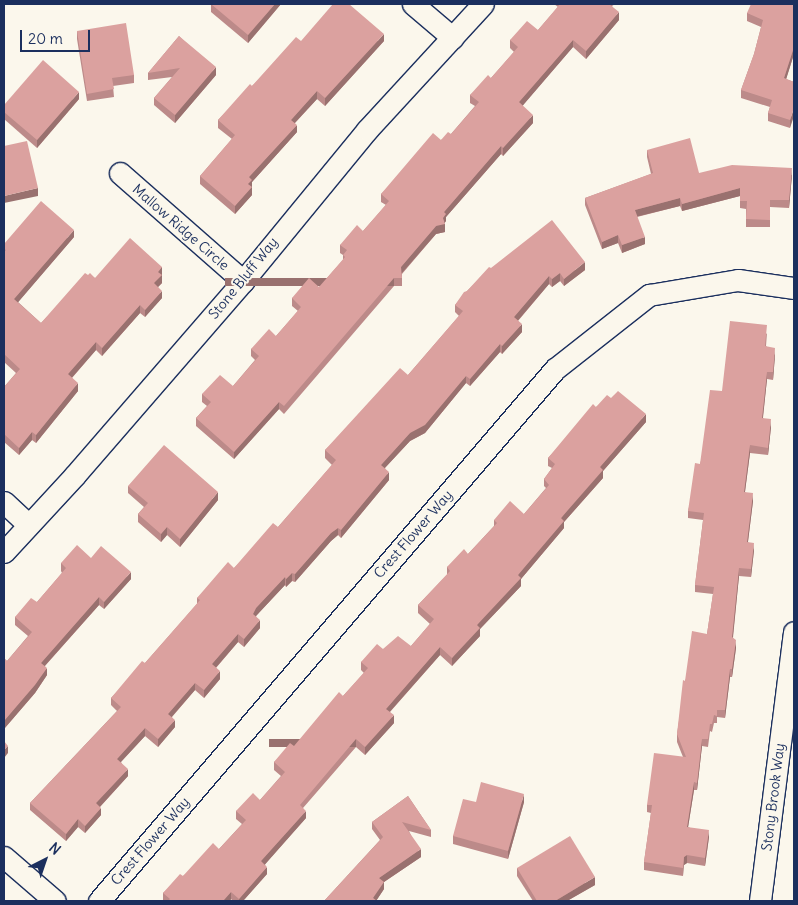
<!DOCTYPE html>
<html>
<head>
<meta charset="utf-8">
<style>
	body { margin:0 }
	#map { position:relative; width:798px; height:905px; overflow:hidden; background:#fbf7ec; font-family:Delius,sans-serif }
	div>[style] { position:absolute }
	.roads { filter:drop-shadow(1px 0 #1b2f5e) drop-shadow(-1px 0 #1b2f5e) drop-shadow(0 1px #1b2f5e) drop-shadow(0 -1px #1b2f5e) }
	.minor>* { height:21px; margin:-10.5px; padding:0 10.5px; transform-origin:10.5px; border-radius:10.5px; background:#fbf7ec }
	.wall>* { inset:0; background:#bc8a89 }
	.shaded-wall>* { inset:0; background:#99716f; transform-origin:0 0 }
	.building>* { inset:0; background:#dba19f }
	span { translate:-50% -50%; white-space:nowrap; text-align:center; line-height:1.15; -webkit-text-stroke:4px #fbf7ec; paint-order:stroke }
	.street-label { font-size:14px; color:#1b2f5e }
	.frame { position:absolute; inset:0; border:5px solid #1b2f5e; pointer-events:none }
	.north { position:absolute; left:20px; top:835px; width:50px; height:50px; -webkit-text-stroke:4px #fbf7ec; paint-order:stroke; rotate:41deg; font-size:14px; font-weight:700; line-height:20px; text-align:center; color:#1b2f5e }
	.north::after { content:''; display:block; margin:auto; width:18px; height:22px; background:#1b2f5e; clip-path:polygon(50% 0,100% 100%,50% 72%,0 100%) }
	.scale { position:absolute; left:20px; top:30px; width:70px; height:22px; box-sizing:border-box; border:2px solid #1b2f5e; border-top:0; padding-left:6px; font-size:15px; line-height:18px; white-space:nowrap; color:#1b2f5e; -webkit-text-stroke:4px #fbf7ec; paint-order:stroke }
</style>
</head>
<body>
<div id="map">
	<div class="roads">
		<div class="minor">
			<i style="left:413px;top:4px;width:52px;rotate:40.4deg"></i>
			<i style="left:120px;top:173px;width:164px;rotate:41.3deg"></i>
			<i style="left:4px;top:502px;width:33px;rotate:43deg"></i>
			<i style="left:4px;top:552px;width:105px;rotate:-47.3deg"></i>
			<i style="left:75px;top:475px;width:257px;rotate:-49.1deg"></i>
			<i style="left:243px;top:281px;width:195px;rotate:-50.6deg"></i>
			<i style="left:367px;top:130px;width:171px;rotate:-47.4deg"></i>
			<i style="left:4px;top:857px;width:67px;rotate:40.8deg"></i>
			<i style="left:99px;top:901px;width:701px;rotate:-49.4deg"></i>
			<i style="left:555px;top:369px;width:120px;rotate:-38.2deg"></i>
			<i style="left:649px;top:295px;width:90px;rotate:-9.6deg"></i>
			<i style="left:738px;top:280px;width:57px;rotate:8.1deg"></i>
			<i style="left:760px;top:901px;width:271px;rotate:-82.8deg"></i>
		</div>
	</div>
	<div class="wall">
		<i style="clip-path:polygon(211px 4px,281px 4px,248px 43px,211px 12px)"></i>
		<i style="clip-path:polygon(554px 4px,615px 4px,612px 6px,619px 20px,586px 59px,573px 47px,522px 106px,533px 123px,503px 156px,501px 154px,446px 217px,446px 221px,444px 223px,445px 232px,436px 234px,402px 274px,402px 286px,394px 286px,284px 414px,279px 409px,234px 459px,196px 426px,196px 418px,207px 406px,202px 402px,202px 394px,233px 386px,255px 360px,251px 356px,251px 349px,276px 336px,298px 311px,292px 306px,292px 298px,319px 287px,343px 260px,343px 255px,340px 253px,340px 245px,363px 231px,386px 205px,381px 202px,381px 194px,441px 140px,451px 134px,475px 106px,470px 103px,470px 95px,491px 78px,514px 52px,510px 48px,510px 40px,538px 30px,558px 7px)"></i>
		<i style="clip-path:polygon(794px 4px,794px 54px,786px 79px,794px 82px,790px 128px,768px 121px,768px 113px,770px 107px,741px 98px,741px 90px,754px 54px,761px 27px,747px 21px,747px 13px)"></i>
		<i style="clip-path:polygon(77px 31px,134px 75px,134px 83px,113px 86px,114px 97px,87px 101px,77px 39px)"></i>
		<i style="clip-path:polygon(179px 36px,216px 75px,175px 123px,154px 105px,154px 98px,172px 77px,148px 80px,148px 73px)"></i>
		<i style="clip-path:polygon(301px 41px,384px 41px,325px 106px,317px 99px,295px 123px,297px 132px,252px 182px,252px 195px,235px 214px,200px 184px,200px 176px,232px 139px,218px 128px,218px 120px,252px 86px)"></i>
		<i style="clip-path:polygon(79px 99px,37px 148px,4px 119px,4px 105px)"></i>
		<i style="clip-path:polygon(647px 150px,699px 173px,792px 175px,789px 208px,770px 207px,770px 227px,746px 227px,746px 209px,740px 208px,740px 196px,682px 211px,680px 206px,637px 217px,645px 244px,622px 253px,618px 243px,602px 249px,585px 205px,585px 198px,651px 174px,647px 157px)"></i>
		<i style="clip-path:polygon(74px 237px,18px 302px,41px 323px,88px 275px,95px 278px,162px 267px,162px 283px,158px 287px,162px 298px,145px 317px,140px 313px,102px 356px,96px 350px,72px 378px,78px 391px,36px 443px,32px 440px,19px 455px,4px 442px,4px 387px,16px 373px,4px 362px,4px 244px)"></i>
		<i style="clip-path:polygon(491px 268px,585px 270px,564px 286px,560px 281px,552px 287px,549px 284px,518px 321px,522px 332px,502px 354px,500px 352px,470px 386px,466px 383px,425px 433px,410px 441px,385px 468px,389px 480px,341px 538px,338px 535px,331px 541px,295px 582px,292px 581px,286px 587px,285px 585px,256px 616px,260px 628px,244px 647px,238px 642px,216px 668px,220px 679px,204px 698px,195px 690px,172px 717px,175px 727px,158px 747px,145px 736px,121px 762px,128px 776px,100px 807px,101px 815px,85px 833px,78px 827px,66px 841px,30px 810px,30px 803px,117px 711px,111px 705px,111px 698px,145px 663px,197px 604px,197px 598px,234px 568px,278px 527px,332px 465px,325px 458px,325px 450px,408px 375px,459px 316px,455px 312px,455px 305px,467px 291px)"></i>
		<i style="clip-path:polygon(767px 333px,766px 346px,775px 355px,773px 380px,767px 379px,763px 418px,771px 427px,768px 455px,750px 453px,745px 492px,753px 501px,748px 542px,754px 550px,751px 577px,739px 576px,733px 638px,736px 648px,732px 677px,730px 677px,725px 718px,717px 717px,717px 723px,714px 723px,712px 732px,710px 731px,708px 747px,702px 746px,697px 790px,694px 790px,688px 827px,709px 837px,705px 866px,687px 863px,684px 865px,683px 876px,644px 870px,644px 862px,651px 813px,647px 812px,647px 805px,683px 757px,677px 742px,677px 734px,685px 681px,707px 634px,713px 594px,695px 592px,695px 585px,703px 520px,688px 518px,688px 511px,700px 464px,722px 391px)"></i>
		<i style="clip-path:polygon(611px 398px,646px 422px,603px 471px,603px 478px,564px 522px,564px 528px,521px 579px,521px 586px,480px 629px,480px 636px,452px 666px,440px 655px,390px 712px,394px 723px,365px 755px,356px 747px,303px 808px,306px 818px,265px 864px,267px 874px,243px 901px,233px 901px,231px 899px,230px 901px,163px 901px,163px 893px,183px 876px,219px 849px,242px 824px,236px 819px,236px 811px,260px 800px,281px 776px,274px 770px,274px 762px,294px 746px,343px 696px,364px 673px,361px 670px,361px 662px,383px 649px,411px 646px,430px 624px,418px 613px,418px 605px,447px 575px,447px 567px,468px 554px,494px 526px,494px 520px,524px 514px,546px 488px,544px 486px,544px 479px,552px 468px,548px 466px,548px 458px,596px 407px)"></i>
		<i style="clip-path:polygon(128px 486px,218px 500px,180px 547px,167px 535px,161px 542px,138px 522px,138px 514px,144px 507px,128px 493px)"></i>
		<i style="clip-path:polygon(91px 558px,131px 579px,104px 609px,99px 605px,45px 666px,47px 675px,35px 693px,4px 729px,4px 658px,7px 661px,28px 636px,15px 625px,15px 617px,37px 602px,62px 573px,61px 571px,61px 563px)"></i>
		<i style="clip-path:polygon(408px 796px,431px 830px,431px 837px,409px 831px,421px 857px,384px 882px,384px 889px,376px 901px,324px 901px,380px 840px,372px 829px,372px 822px)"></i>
		<i style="clip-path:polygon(476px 802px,524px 802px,508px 859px,453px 844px,453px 836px)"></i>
		<i style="clip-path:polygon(517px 868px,595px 885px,567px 901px,533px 901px,517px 876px)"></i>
	</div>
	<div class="shaded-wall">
		<i style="clip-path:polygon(275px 4px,281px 4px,248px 43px,248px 35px)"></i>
		<i style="clip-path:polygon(619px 12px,619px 20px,586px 59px,586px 51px)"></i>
		<i style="clip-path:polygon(384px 34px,384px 41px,325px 106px,325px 98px)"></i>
		<i style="clip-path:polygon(573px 40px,573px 47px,519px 110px,519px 102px)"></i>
		<i style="clip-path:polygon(794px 47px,794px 54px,784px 86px,784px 78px)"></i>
		<i style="clip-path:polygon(216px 67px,216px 75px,175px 123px,175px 115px)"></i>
		<i style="clip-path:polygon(317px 91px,317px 99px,291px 127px,291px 120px)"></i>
		<i style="clip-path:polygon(79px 92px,79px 99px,37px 148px,37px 140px)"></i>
		<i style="clip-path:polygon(794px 108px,794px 116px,790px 128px,790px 120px)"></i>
		<i style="clip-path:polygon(533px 115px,533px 123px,503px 156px,503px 148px)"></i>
		<i style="clip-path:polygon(297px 125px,297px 132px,252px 182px,252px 195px,235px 214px,235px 206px,249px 177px)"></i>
		<i style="clip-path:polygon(501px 146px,501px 154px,446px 217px,446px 221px,444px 224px,445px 224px,445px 232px,436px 234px,401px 274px,401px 267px,443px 218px,444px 212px)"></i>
		<i style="clip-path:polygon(792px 168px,792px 175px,789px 208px,789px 200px)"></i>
		<i style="clip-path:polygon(38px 188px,38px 196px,4px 203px,4px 196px)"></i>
		<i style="clip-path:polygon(740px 188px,740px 196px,682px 211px,682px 204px)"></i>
		<i style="clip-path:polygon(680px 198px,680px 206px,635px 217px,635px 210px)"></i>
		<i style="clip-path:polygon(74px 230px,74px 237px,14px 307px,14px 299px)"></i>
		<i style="clip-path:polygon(618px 235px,618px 243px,602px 249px,602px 242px)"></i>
		<i style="clip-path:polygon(645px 237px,645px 244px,622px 253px,622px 245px)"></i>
		<i style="clip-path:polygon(585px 262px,585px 270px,564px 286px,564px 279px)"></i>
		<i style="clip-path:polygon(162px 267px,162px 275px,160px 277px,162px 275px,162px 283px,154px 291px,154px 283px,158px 272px)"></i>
		<i style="clip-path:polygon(560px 273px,560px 281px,552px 287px,552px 279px)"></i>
		<i style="clip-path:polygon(549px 276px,549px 284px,514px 325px,514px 317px)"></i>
		<i style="left:394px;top:278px;width:8px;height:169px;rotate:90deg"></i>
		<i style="clip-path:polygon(162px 291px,162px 298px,145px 317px,145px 310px)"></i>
		<i style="clip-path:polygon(140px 305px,140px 313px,102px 356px,102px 348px)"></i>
		<i style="clip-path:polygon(522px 324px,522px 332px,502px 354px,502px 346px)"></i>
		<i style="clip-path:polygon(96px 342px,96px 350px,68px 382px,68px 374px)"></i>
		<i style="clip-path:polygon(500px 344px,500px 352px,470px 386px,470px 379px)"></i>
		<i style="clip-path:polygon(775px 348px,775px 355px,773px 380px,773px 372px)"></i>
		<i style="clip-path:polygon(767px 372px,767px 379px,762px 425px,762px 418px)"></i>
		<i style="clip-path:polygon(466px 376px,466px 383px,425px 433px,410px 441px,381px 472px,381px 465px,410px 433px)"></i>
		<i style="clip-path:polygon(78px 383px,78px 391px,36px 443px,36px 435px)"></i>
		<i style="clip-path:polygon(279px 402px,279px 409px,234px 459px,234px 452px)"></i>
		<i style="clip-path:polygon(646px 414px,646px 422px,603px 471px,603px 478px,564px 522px,564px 528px,521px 579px,521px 586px,480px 629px,480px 636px,452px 666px,452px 658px,477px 625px,518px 575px,600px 467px)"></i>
		<i style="clip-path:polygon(771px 419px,771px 427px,768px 455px,768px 448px)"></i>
		<i style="clip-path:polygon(32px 432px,32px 440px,19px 455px,19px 448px)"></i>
		<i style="clip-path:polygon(750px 445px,750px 453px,744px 499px,744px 492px)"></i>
		<i style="clip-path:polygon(389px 472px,389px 480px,341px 538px,341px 530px)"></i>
		<i style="clip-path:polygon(218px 492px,218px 500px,180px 547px,180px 539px)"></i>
		<i style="clip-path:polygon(753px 493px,753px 501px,747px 549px,747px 542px)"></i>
		<i style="clip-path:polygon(167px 527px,167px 535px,161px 542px,161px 534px)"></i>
		<i style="clip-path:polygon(338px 528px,338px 535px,331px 541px,295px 582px,295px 574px,331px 533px)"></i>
		<i style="clip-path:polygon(754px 543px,754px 550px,751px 577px,751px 569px)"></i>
		<i style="clip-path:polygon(739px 568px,739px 576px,732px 645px,732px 637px)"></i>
		<i style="clip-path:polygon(131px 572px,131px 579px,104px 609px,104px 602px)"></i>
		<i style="clip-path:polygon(292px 573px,292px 581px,286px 587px,286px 579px)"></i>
		<i style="clip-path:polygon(285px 577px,285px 585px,256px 616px,253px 622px,253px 614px,256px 608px)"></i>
		<i style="clip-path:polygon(99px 597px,99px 605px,41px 670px,41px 663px)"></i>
		<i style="clip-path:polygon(260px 620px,260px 628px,244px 647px,244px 639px)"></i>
		<i style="clip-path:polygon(238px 634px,238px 642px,212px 672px,212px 664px)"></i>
		<i style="clip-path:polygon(736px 640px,736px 648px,732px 677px,732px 669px)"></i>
		<i style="clip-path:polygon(440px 647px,440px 655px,386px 716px,386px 709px)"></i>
		<i style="clip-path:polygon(47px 668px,47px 675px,35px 693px,4px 729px,4px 721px)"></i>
		<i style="clip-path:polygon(730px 669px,730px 677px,725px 718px,725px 710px)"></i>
		<i style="clip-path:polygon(220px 671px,220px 679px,204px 698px,204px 690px)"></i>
		<i style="clip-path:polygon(195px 683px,195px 690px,168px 721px,168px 714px)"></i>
		<i style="clip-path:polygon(394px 715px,394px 723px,365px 755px,365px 747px)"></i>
		<i style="clip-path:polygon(175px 720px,175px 727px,158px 747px,158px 739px)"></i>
		<i style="clip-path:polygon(145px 728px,145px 736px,117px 766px,117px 759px)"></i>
		<i style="left:356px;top:739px;width:8px;height:87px;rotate:90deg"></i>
		<i style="clip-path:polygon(702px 739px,702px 746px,697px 790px,697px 783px)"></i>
		<i style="clip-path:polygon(8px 746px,8px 753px,4px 758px,4px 750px)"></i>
		<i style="clip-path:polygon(128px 769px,128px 776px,96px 811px,96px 803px)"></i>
		<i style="clip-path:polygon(694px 782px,694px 790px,687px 834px,687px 827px)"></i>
		<i style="clip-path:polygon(524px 794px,524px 802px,508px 859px,508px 851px)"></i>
		<i style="clip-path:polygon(101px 808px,101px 815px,85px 833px,85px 826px)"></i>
		<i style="clip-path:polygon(306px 811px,306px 818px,261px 869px,261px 861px)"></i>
		<i style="clip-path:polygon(78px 819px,78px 827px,66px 841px,66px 834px)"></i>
		<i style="clip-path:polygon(709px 830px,709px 837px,705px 866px,705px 858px)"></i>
		<i style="clip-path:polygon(421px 849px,421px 857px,384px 882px,384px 889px,376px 901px,373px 898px,379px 878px)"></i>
		<i style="clip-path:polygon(687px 855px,687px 863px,684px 865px,683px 876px,684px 857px)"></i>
		<i style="clip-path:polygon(267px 867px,267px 874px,243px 901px,239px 901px,239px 899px)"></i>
		<i style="clip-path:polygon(595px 877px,595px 885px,567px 901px,555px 901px)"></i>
		<i style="clip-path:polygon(231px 892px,231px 899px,230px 901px,223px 901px)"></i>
	</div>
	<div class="building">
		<i style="clip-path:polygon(211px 4px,275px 4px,248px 35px)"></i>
		<i style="clip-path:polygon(333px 4px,349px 4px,384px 34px,325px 98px,317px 91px,291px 120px,297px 125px,249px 177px,252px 180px,248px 184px,252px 187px,235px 206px,200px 176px,235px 135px,218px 120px,250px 84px,252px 86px,296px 37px,301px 41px)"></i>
		<i style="clip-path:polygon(560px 4px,609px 4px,619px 12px,586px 51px,573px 40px,519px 102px,533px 115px,503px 148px,501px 146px,444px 212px,446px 214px,443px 218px,445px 224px,436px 226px,401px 267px,402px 278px,394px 278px,284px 406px,279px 402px,234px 452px,196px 418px,211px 402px,202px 394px,220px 375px,233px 386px,259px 356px,251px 349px,269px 329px,276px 336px,301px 307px,292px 298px,309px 278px,319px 287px,345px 257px,343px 255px,347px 250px,340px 245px,357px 225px,363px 231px,389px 201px,381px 194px,433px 133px,441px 140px,448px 132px,451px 134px,479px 102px,470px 95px,488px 75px,491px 78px,518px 47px,510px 40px,527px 21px,538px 30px)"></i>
		<i style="clip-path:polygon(751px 4px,794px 4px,794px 47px,784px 78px,794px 82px,794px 108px,790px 120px,768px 113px,772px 100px,741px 90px,754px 54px,763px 20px,747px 13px)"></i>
		<i style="clip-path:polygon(126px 23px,134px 75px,112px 78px,114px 89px,87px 94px,77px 31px)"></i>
		<i style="clip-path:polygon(179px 36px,216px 67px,175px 115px,154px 98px,180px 68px,148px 73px)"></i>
		<i style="clip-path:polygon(43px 60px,79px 92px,37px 140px,4px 112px,4px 105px)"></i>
		<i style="clip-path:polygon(690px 138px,699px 173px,732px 165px,792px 168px,789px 200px,770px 200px,770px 220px,746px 219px,747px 201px,740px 201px,740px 188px,682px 204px,680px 198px,635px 210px,645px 237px,622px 245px,618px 235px,602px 242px,585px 198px,653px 173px,647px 150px)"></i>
		<i style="clip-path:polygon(27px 141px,38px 188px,4px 196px,4px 146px)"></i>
		<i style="clip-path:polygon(41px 201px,74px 230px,14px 299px,41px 323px,85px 273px,88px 275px,90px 273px,95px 278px,130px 238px,162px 267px,158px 272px,162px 275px,154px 283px,162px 291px,145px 310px,140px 305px,102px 348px,96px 342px,68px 374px,78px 383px,36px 435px,32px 432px,19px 448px,4px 434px,4px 387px,20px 369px,4px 354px,4px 252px,6px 250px,4px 249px,4px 244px)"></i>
		<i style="clip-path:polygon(552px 220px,585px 262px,564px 279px,560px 273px,552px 279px,549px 276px,514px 317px,522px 324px,502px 346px,500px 344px,470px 379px,466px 376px,425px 425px,410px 433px,381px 465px,389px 472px,341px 530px,338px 528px,331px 533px,295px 574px,292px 573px,286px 579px,285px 577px,256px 608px,253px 614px,260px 620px,244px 639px,238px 634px,212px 664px,220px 671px,204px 690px,195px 683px,168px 714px,175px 720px,158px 739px,145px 728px,117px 759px,128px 769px,96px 803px,101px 808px,85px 826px,78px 819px,66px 834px,30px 803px,121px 707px,111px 698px,142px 661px,145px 663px,200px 600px,197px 598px,228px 562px,234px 568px,273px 523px,278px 527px,336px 460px,325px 450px,400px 368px,408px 375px,463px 311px,455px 305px,464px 292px,467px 291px,489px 267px,491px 268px)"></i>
		<i style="clip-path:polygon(730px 321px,767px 325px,765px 346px,775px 348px,773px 372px,767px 372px,762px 418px,771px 419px,768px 448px,750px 445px,744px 492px,753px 493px,747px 542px,754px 543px,751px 569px,739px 568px,732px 637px,736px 640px,732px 669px,730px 669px,725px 710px,717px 710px,717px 716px,714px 715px,712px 724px,710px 724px,708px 739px,702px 739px,697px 783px,694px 782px,687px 827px,709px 830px,705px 858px,687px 855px,684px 857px,683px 868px,644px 862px,652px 805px,647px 805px,654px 753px,686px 757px,677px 734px,683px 680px,685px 681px,692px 631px,707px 634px,714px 587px,695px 585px,704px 513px,688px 511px,695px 463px,700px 464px,710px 390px,722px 391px)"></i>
		<i style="clip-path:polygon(618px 391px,646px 414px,600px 467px,603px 470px,561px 518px,564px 521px,518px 575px,521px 578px,477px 625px,480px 628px,452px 658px,440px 647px,386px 709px,394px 715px,365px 747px,356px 739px,300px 805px,306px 811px,261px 861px,267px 867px,239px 899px,231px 892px,223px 901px,168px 901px,170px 899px,163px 893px,180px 874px,183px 876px,213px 843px,219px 849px,246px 820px,236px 811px,253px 793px,260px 800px,285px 772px,274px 762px,290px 743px,294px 746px,339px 692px,343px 696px,368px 668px,361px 662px,377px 644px,383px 649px,398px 636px,411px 646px,434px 619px,418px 605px,450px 571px,447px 567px,464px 549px,468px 554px,497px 523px,494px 520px,510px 501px,524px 514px,549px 485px,544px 479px,555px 464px,548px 458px,593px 404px,596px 407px,607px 395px,611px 398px)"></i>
		<i style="clip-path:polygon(164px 445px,218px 492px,180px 539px,167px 527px,161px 534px,138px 514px,148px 503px,128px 486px)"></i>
		<i style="clip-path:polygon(77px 545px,91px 558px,101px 546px,131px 572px,104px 602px,99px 597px,41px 663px,47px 668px,35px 685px,4px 721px,4px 658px,7px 661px,32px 632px,15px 617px,31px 598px,37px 602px,66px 568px,61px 563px)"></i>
		<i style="clip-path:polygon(4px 741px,8px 746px,4px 750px)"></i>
		<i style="clip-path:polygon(481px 782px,524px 794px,508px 851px,453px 836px,463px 799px,476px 802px)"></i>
		<i style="clip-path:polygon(408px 796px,431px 830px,402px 822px,421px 849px,379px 878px,384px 882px,373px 898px,377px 901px,324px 901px,383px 837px,372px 822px)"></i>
		<i style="clip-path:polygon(570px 836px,595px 877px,555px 901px,537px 901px,517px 868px)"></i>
		<i style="clip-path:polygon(658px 900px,671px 901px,658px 901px)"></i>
	</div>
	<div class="street-label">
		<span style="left:181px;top:227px;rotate:41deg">Mallow Ridge Circle</span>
		<span style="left:243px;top:278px;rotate:-51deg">Stone Bluff Way</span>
		<span style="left:413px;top:534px;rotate:-49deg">Crest Flower Way</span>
		<span style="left:773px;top:797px;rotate:-83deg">Stony Brook Way</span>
		<span style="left:150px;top:841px;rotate:-49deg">Crest Flower Way</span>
	</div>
	<div class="frame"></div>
	<div class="north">N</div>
	<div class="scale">20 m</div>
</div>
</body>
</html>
